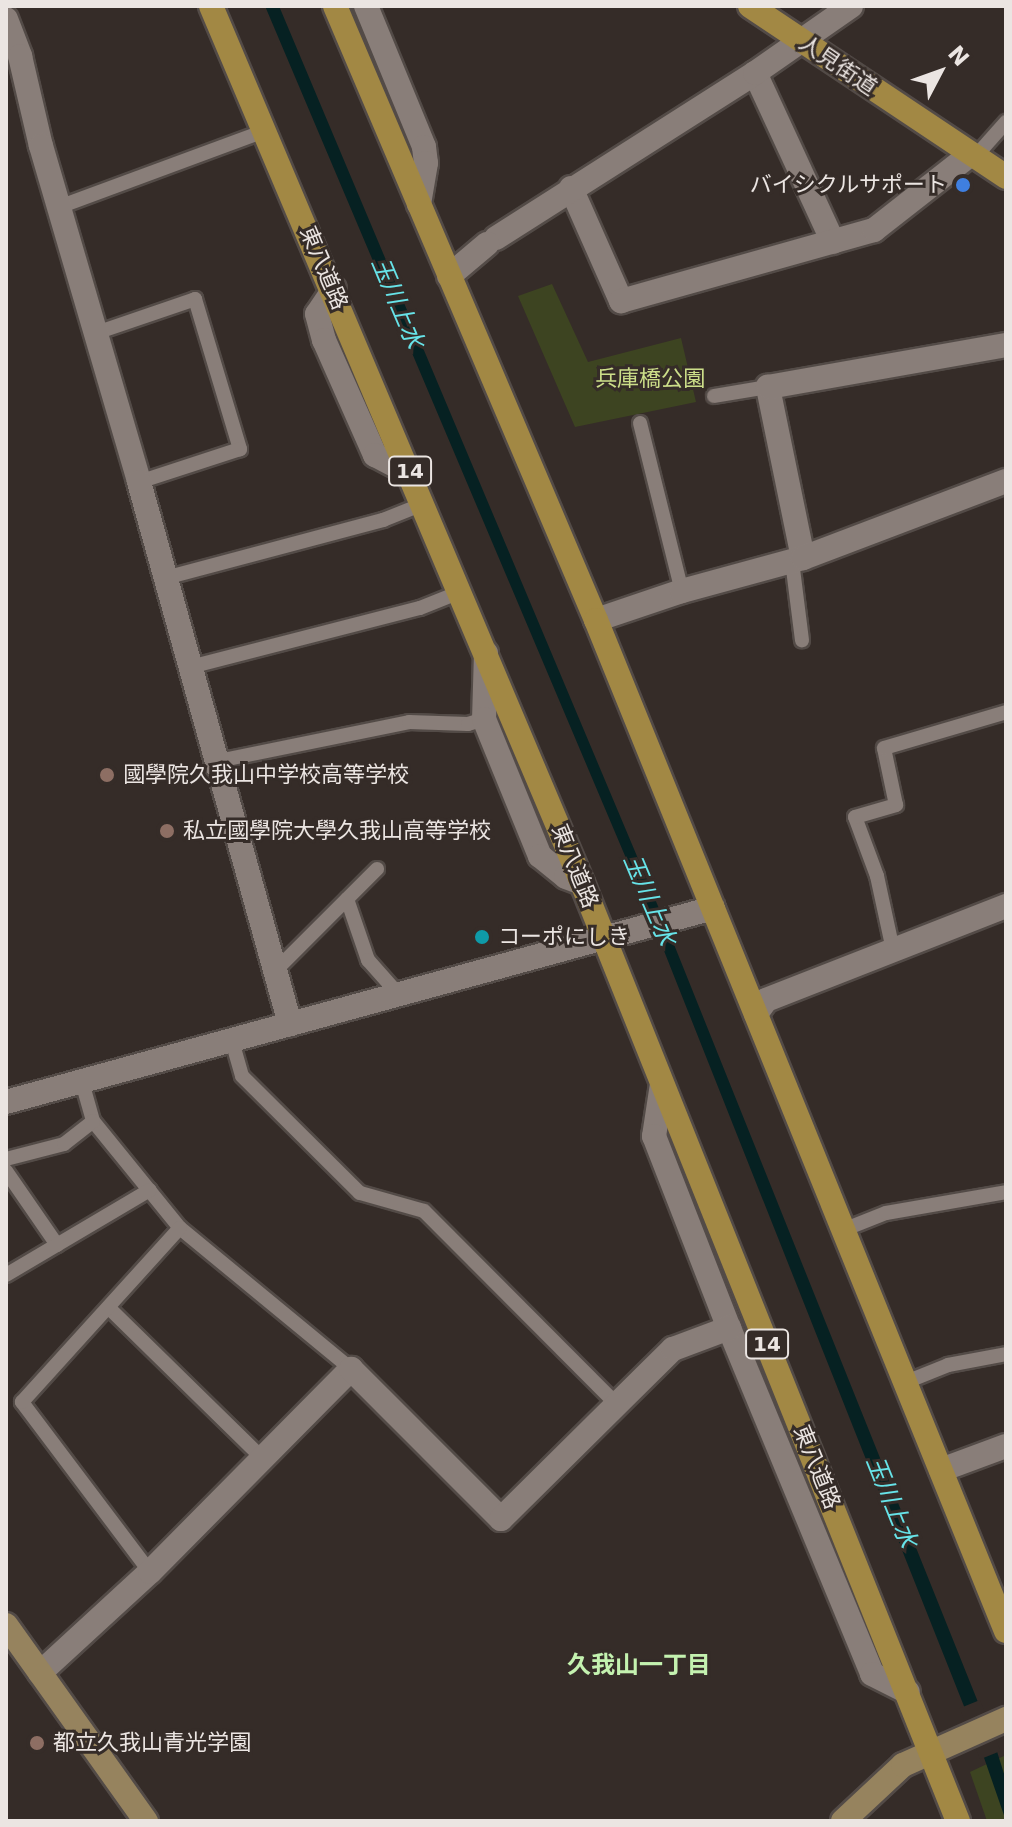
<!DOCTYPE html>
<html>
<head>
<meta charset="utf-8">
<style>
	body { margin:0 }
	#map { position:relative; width:1012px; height:1827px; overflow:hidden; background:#352c28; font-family:"DejaVu Sans","Noto Sans JP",sans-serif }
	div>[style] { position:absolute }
	.green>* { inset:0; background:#3d4421 }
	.water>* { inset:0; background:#062122 }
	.pier>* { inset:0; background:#352c28; transform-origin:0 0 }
	.roads { filter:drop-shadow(2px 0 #534b47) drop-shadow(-2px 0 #534b47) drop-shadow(0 2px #534b47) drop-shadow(0 -2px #534b47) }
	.lane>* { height:14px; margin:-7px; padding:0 7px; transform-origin:7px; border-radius:7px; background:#897e79 }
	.street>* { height:24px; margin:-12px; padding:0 12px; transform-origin:12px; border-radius:12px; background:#897e79 }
	.secondary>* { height:24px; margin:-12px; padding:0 12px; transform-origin:12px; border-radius:12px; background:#96835e }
	.primary>* { height:24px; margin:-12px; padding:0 12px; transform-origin:12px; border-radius:12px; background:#a28844 }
	.dots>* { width:22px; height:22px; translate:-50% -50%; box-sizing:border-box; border:4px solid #352c28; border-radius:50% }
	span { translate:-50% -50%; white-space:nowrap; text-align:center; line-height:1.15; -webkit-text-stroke:6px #352c28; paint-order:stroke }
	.shield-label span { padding:2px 6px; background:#352c28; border:2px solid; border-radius:6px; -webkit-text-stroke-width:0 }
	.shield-label { font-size:20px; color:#ebe5e2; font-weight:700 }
	.street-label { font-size:22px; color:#ebe5e2 }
	.poi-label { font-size:22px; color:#ebe5e2 }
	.right { translate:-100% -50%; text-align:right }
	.left { translate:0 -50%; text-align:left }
	.park-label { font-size:22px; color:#ccde89 }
	.water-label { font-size:24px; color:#67e4e9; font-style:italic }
	.neighbourhood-label { font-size:24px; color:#c4f2b0; font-weight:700 }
	.frame { position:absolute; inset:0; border:8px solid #ebe5e2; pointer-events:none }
	.north { position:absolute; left:900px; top:32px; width:80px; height:80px; -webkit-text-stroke:6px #352c28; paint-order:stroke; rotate:49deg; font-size:22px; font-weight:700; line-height:32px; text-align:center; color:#ebe5e2 }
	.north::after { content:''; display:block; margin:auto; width:28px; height:36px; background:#ebe5e2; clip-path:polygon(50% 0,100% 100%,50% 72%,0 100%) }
</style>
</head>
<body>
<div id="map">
	<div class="green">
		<i style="clip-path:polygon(552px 284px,588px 362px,681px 338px,696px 402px,575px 427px,518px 296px)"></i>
		<i style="clip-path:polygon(1006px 1755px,1006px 1821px,987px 1821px,970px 1772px)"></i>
	</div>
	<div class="water">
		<i style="clip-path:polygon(265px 6px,279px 6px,671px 937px,994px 1742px,1006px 1780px,1006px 1821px,981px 1749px,645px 903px)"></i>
	</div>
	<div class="pier">
		<i style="left:980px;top:1700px;width:55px;height:22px;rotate:68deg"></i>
	</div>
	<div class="roads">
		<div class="lane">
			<i style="left:975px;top:157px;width:47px;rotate:-48.5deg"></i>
			<i style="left:59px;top:207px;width:220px;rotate:-20.3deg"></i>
			<i style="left:93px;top:334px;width:108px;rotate:-18.9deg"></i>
			<i style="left:195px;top:299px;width:157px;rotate:73.3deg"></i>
			<i style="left:240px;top:449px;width:106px;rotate:161.9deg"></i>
			<i style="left:714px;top:396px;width:55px;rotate:-9.5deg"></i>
			<i style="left:640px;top:423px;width:173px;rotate:76deg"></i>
			<i style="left:792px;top:561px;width:80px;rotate:82.8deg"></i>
			<i style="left:165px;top:578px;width:226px;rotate:-14.9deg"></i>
			<i style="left:383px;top:520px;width:43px;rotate:-21.8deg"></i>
			<i style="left:190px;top:667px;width:237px;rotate:-14.4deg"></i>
			<i style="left:420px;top:608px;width:43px;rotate:-21.8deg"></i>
			<i style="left:218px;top:761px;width:195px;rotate:-11.5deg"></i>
			<i style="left:409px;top:722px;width:59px;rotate:1.9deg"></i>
			<i style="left:468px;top:724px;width:17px;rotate:-17deg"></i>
			<i style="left:347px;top:899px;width:65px;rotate:71deg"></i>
			<i style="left:368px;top:960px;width:48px;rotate:48.4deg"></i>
			<i style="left:893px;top:950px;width:76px;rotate:-102.2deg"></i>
			<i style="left:877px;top:876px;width:63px;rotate:-110.4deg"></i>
			<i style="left:855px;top:817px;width:43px;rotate:-16.3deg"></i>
			<i style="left:896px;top:805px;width:58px;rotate:-101.9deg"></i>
			<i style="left:884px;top:748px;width:127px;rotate:-16.4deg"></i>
			<i style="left:276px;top:970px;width:143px;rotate:-45deg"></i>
			<i style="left:232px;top:1041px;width:36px;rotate:74deg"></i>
			<i style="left:242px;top:1076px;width:166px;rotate:44.8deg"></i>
			<i style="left:360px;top:1193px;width:66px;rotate:15.7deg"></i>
			<i style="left:424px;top:1211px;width:274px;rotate:45.1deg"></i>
			<i style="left:82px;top:1082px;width:41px;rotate:74.2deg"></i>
			<i style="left:93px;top:1121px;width:138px;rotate:50.9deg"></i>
			<i style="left:180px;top:1228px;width:222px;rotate:39.5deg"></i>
			<i style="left:6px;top:1159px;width:60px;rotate:-14.5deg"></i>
			<i style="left:64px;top:1144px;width:37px;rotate:-38deg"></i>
			<i style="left:6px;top:1171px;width:90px;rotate:55.4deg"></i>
			<i style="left:843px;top:1230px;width:46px;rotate:-21.6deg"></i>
			<i style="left:886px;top:1213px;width:122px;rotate:-9.9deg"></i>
			<i style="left:6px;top:1275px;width:167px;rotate:-30.6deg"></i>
			<i style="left:109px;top:1308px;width:214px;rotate:44.4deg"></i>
			<i style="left:906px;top:1382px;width:45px;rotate:-22deg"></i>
			<i style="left:948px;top:1365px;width:59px;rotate:-10.7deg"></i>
			<i style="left:150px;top:1572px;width:213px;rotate:-127deg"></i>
			<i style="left:22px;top:1402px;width:235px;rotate:-47.8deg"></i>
		</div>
		<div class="street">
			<i style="left:366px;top:6px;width:152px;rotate:67.6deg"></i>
			<i style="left:424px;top:147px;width:16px;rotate:83deg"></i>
			<i style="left:426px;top:163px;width:42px;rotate:99.7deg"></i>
			<i style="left:6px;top:19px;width:40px;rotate:69deg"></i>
			<i style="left:20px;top:56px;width:92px;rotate:76.9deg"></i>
			<i style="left:41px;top:146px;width:350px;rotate:73.7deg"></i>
			<i style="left:139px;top:482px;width:563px;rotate:74.43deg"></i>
			<i style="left:755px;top:73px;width:186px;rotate:65.2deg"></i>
			<i style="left:571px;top:188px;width:124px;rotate:66.1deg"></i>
			<i style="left:621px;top:301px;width:263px;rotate:-15.7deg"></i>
			<i style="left:874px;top:230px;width:123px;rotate:-38.1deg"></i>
			<i style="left:496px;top:238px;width:307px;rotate:-32.5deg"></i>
			<i style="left:755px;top:73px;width:117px;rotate:-34.9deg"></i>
			<i style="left:449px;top:276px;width:50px;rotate:-40.1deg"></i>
			<i style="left:334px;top:289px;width:30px;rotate:124deg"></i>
			<i style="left:317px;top:314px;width:27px;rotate:75deg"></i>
			<i style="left:324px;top:340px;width:126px;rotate:66.1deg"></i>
			<i style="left:375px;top:455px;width:41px;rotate:27.8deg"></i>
			<i style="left:803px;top:558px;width:175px;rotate:-101.6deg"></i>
			<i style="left:768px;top:387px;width:242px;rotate:-10deg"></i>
			<i style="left:596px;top:620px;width:91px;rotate:-18.6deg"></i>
			<i style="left:682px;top:591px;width:125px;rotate:-15.3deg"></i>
			<i style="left:803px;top:558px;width:217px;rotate:-20.8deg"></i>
			<i style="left:486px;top:653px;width:66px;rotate:91.7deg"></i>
			<i style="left:484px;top:719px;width:148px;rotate:67.8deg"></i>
			<i style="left:540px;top:856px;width:33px;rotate:39deg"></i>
			<i style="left:566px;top:877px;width:17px;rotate:21deg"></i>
			<i style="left:756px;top:1014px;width:17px;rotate:-54deg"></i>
			<i style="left:766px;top:1000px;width:258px;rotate:-21.4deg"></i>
			<i style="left:662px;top:1084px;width:53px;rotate:98.7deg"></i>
			<i style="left:654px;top:1136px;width:206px;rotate:68.7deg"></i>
			<i style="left:729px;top:1328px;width:374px;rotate:67.5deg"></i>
			<i style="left:872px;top:1674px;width:40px;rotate:26.6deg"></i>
			<i style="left:6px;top:1102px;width:733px;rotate:-15.34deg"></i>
			<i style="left:941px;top:1470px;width:69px;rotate:-20.3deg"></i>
			<i style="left:40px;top:1673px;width:149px;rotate:-42.6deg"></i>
			<i style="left:150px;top:1572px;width:286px;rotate:-45.3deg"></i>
			<i style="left:351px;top:1369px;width:212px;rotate:45deg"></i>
			<i style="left:501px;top:1519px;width:242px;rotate:-44.7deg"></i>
			<i style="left:673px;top:1349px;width:60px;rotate:-20.6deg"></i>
		</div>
		<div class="secondary">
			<i style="left:6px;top:1625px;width:241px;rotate:54.5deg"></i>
			<i style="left:843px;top:1821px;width:82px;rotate:-43deg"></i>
			<i style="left:903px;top:1765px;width:113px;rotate:-24.1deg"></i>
		</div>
		<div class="primary">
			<i style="left:211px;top:6px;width:952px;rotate:67.07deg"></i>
			<i style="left:582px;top:883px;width:1011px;rotate:68.16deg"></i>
			<i style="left:335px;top:6px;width:667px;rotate:66.97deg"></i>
			<i style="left:596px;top:620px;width:1091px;rotate:67.93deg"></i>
			<i style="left:750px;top:6px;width:308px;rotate:33.7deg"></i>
		</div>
	</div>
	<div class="dots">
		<i style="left:963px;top:185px;background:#3f7fe0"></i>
		<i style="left:107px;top:775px;background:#8d6e63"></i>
		<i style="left:167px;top:831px;background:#8d6e63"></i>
		<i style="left:482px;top:937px;background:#0f9aa8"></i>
		<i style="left:37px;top:1743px;background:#8d6e63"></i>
	</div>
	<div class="shield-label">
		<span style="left:410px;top:471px">14</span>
		<span style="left:767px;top:1344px">14</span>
	</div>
	<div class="street-label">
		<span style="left:838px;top:65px;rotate:34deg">人見街道</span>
		<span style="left:324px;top:268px;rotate:67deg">東八道路</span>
		<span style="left:575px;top:866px;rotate:68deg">東八道路</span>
		<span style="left:817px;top:1467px;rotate:68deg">東八道路</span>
	</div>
	<div class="poi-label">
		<span class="right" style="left:947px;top:185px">バイシクルサポート</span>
		<span class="left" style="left:123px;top:775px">國學院久我山中学校高等学校</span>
		<span class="left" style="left:183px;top:831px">私立國學院大學久我山高等学校</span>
		<span class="left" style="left:498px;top:937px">コーポにしき</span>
		<span class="left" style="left:53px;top:1743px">都立久我山青光学園</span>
	</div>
	<div class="park-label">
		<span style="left:650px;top:379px">兵庫橋公園</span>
	</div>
	<div class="water-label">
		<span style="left:397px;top:303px;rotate:67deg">玉川上水</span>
		<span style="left:649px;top:900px;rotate:67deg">玉川上水</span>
		<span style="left:891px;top:1502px;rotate:68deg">玉川上水</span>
	</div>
	<div class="neighbourhood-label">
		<span style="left:639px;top:1666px">久我山一丁目</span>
	</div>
	<div class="frame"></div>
	<div class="north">N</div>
</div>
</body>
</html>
